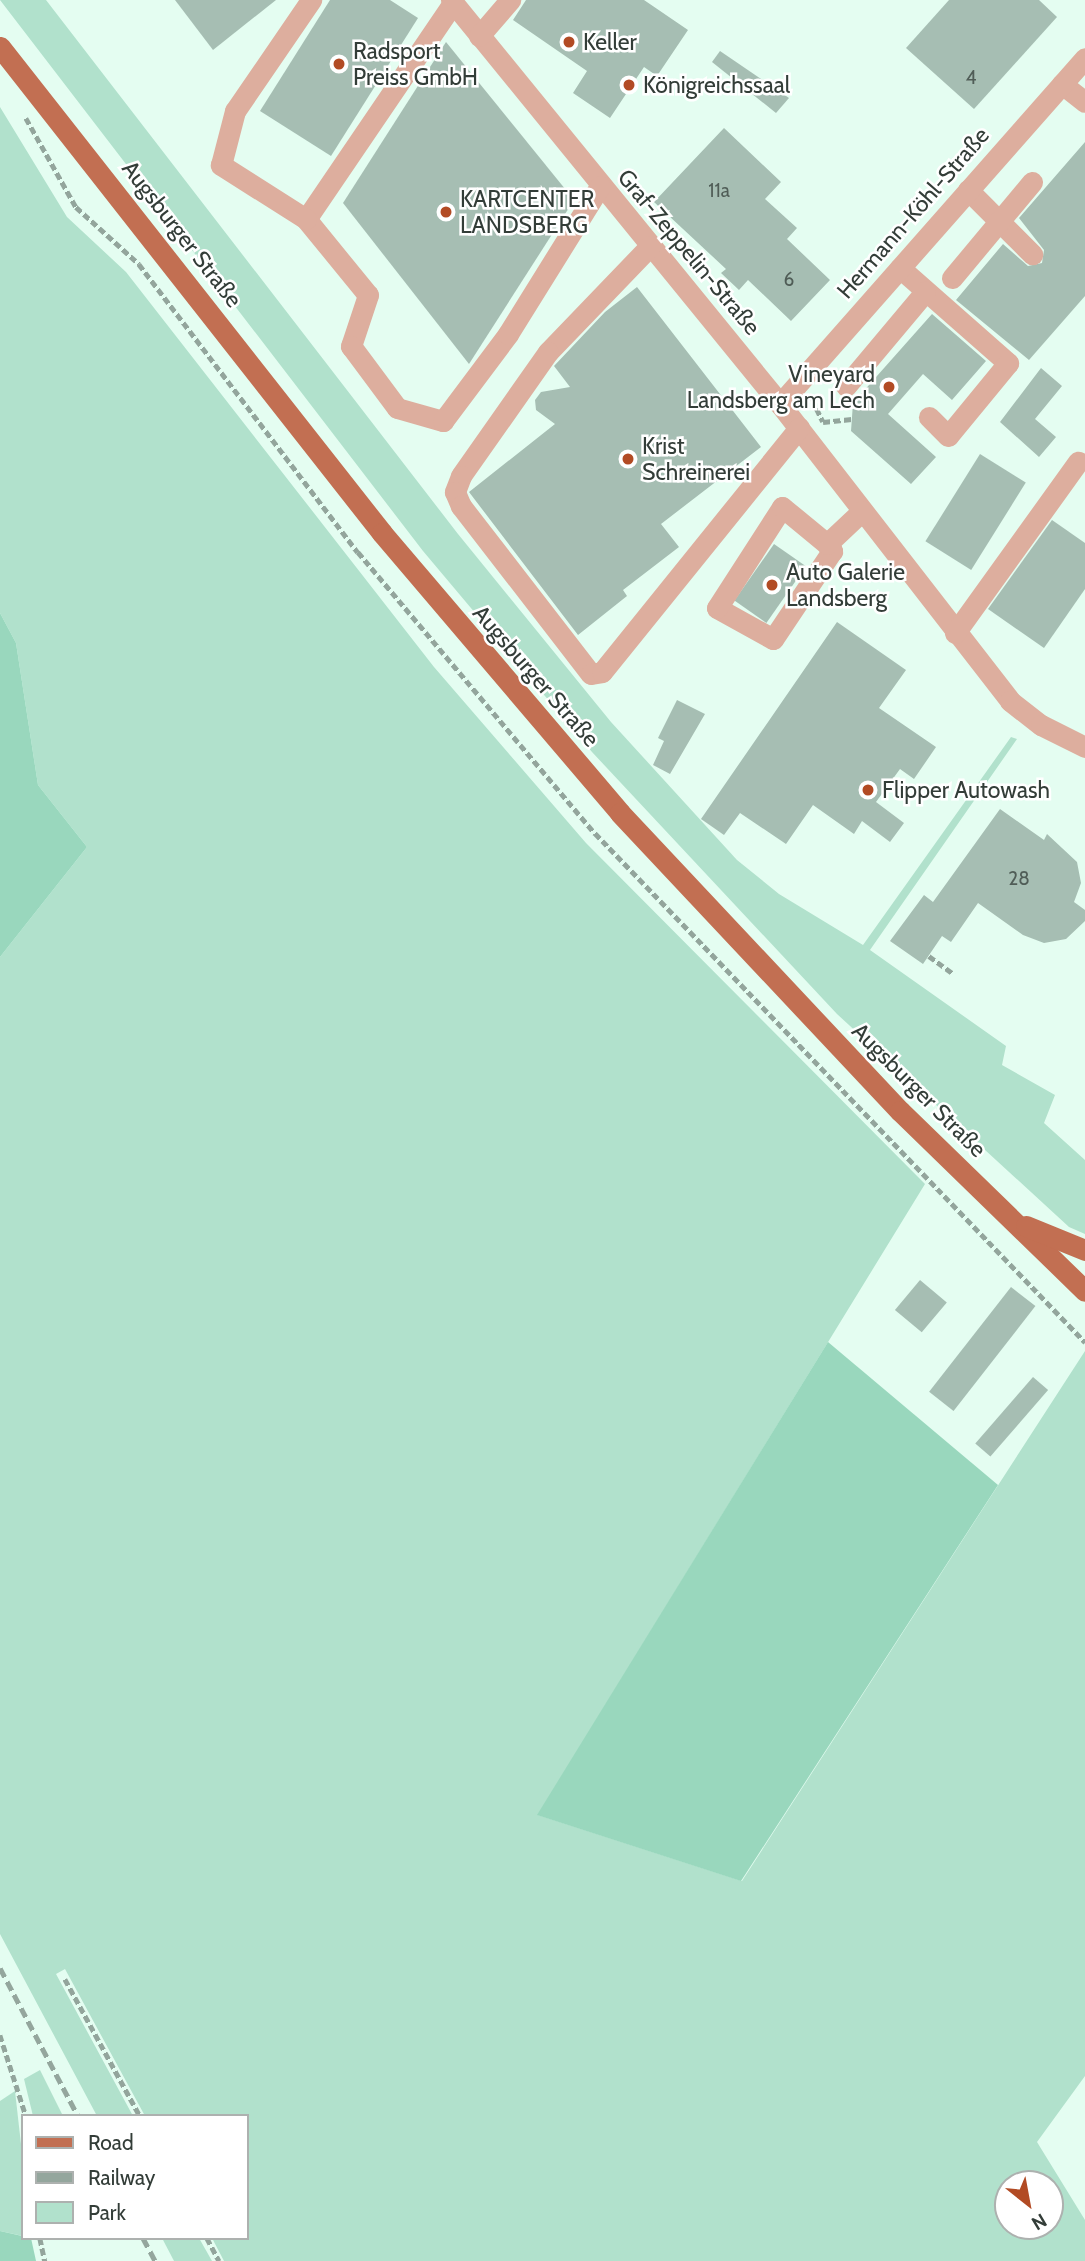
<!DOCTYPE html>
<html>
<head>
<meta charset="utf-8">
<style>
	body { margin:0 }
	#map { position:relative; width:1085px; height:2261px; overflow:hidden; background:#e4fdf1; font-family:Cabin,sans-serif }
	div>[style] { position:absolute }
	.green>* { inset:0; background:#b1e1cc }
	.forest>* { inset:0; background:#99d7bd }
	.building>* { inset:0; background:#a6beb3; transform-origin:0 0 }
	.path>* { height:4.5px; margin-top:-2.25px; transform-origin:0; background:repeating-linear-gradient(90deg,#93a59c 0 7px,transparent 0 10.5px) }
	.minor>* { height:21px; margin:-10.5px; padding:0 10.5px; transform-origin:10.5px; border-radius:10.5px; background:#ddae9e }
	.major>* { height:21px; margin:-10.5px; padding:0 10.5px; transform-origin:10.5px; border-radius:10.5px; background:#c26f52 }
	.rail>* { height:5px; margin-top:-2.5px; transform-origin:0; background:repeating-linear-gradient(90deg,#94a69d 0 10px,transparent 0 15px) }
	.dots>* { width:19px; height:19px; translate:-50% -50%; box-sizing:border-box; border:4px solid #fff; border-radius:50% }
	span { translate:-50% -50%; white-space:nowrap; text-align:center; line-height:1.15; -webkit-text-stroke:5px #fff; paint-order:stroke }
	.number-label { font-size:19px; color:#505d57 }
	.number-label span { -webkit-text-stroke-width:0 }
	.poi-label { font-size:23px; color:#333d38 }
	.left { translate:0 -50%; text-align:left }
	.right { translate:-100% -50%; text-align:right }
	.street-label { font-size:23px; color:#333d38 }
	.legend { position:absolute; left:21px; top:2114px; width:228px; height:126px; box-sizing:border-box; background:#fff; border:2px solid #adb1af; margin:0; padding:9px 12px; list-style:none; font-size:21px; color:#333d38 }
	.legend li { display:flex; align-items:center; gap:14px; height:35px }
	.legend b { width:35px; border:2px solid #adb1af }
	.north { position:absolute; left:994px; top:2170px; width:70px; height:70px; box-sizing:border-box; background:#fff; border:2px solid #adb1af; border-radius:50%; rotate:149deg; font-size:19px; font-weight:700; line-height:28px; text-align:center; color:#333d38 }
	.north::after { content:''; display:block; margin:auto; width:24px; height:32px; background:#b24b24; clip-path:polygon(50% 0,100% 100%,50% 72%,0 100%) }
</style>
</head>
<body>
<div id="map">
	<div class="green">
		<i style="clip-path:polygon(0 0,46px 0,458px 534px,611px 722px,737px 860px,779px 894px,863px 945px,1011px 737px,1017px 739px,870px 950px,1006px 1046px,1002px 1065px,1055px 1095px,1044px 1123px,1085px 1160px,1085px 1234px,1069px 1227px,837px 1014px,592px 752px,423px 551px)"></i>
		<i style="clip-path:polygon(evenodd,0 107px,67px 217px,126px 272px,434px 667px,586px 843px,925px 1184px,538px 1815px,742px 1881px,1085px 1351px,1085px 2076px,1037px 2142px,1085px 2220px,1085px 2261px,224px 2261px,212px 2238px,247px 2238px,247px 2116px,145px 2116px,65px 1969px,56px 1974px,133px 2116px,97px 2116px,0 1934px,0 957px,87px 847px,38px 785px,16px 643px,0 613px,0 107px,1008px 2184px,1050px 2184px,1050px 2226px,1008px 2226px,1008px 2184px)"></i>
		<i style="clip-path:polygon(40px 2070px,63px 2116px,33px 2116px,24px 2079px)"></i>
		<i style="clip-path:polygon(15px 2091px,23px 2162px,23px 2236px,0 2231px,0 2101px)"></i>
		<i style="clip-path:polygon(162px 2238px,199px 2238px,212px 2261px,174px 2261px)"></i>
	</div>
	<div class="forest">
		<i style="clip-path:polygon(0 613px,16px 643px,38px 785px,87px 847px,0 957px)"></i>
		<i style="clip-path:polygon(828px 1342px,998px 1485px,741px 1881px,537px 1815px)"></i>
		<i style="clip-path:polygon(0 2231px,31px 2238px,36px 2261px,0 2261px)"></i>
	</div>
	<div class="building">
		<i style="clip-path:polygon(175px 0,276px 0,213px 50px)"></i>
		<i style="clip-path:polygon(330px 0,390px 0,418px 18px,331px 156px,260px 111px)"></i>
		<i style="clip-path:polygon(526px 0,644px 0,688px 30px,657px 76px,644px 67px,610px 118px,573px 93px,587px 71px,513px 20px)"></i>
		<i style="clip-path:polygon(949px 0,1039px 0,1057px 17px,974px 109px,906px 48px)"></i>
		<i style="clip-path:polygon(446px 42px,574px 200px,469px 364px,343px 203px)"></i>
		<i style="clip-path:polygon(720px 51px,789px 98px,776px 113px,712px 62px)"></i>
		<i style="clip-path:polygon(724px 128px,781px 182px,765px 199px,797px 228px,787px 239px,830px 280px,791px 321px,748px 280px,739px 290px,721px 273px,726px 269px,654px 202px)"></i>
		<i style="clip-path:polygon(1085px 142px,1085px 296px,1029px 360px,956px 300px,1003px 244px,1028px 266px,1042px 263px,1044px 250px,1019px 218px)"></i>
		<i style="clip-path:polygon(637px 287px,761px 447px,661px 524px,679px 547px,623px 590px,627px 596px,578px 635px,469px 492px,555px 424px,536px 410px,535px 400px,541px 392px,570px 387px,554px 366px,605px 312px)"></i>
		<i style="clip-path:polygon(932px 314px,986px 361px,952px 400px,923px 374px,888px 414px,936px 457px,911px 484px,851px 431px,853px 403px)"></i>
		<i style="clip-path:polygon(1041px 368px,1062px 386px,1035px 419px,1056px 437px,1039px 457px,1000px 422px)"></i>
		<i style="left:980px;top:454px;width:54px;height:103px;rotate:32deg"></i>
		<i style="clip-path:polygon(1052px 520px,1085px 543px,1085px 589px,1044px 648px,988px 609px)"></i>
		<i style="left:774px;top:544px;width:39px;height:69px;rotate:35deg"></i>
		<i style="clip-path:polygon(837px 622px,906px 670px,879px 708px,936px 747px,914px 779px,900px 769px,876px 802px,904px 823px,890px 842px,862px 821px,854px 834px,813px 805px,786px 844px,740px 813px,724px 835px,701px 819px)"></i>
		<i style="clip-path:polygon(677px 700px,705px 714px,670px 774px,653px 765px,664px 741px,658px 738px)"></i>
		<i style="clip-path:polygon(1000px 809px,1044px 840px,1047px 834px,1077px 862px,1081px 883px,1074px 902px,1085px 910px,1085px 921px,1066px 939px,1044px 943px,1023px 935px,978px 903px,951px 942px,942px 936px,923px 964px,890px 941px,924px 895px,933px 902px)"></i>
		<i style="left:920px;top:1280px;width:35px;height:39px;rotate:40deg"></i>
		<i style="left:1011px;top:1287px;width:31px;height:133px;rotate:38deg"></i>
		<i style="left:1033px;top:1377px;width:20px;height:88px;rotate:41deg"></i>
	</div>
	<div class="path">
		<i style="left:26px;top:118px;width:102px;rotate:60.7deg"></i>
		<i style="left:76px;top:207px;width:85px;rotate:42.1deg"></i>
		<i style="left:139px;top:264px;width:362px;rotate:52.8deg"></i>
		<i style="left:358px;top:552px;width:368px;rotate:49.9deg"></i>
		<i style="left:595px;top:833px;width:707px;rotate:46.09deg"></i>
		<i style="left:812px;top:399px;width:25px;rotate:64deg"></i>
		<i style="left:823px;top:422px;width:29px;rotate:-6deg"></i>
		<i style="left:929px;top:956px;width:31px;rotate:36deg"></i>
		<i style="left:65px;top:1979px;width:156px;rotate:61.3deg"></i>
		<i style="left:0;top:2035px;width:85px;rotate:72.2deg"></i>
		<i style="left:40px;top:2238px;width:24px;rotate:78deg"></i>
		<i style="left:207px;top:2238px;width:26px;rotate:62deg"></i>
	</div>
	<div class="minor">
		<i style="left:451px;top:0;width:521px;rotate:50.84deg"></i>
		<i style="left:780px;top:404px;width:376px;rotate:52.2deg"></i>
		<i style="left:1010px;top:701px;width:39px;rotate:38deg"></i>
		<i style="left:1041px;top:725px;width:49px;rotate:26.6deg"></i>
		<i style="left:453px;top:3px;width:261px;rotate:124.2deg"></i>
		<i style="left:306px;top:219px;width:98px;rotate:50.8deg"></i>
		<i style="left:368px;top:295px;width:54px;rotate:108.4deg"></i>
		<i style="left:351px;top:346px;width:77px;rotate:53.4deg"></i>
		<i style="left:397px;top:408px;width:48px;rotate:15.8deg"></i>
		<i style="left:443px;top:421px;width:109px;rotate:-53.2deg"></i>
		<i style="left:508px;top:334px;width:174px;rotate:-58.1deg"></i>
		<i style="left:479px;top:36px;width:48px;rotate:-49.3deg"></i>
		<i style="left:1062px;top:84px;width:29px;rotate:38deg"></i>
		<i style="left:968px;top:190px;width:91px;rotate:45deg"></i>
		<i style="left:306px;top:219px;width:101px;rotate:-147.6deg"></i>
		<i style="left:221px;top:165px;width:56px;rotate:-75.5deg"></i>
		<i style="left:235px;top:111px;width:135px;rotate:-55.6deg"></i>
		<i style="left:650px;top:246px;width:147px;rotate:133.9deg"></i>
		<i style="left:548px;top:352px;width:151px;rotate:125.1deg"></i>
		<i style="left:461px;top:476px;width:17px;rotate:111deg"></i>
		<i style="left:455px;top:492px;width:15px;rotate:67deg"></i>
		<i style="left:461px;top:506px;width:212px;rotate:52.3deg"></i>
		<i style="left:591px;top:674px;width:11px;rotate:-10deg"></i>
		<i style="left:602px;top:672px;width:314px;rotate:-51.1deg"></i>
		<i style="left:900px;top:268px;width:144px;rotate:41.3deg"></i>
		<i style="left:1008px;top:363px;width:94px;rotate:129.4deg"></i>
		<i style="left:948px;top:436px;width:27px;rotate:-135deg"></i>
		<i style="left:952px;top:278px;width:125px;rotate:-50.2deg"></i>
		<i style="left:846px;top:386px;width:123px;rotate:-50deg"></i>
		<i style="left:780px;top:404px;width:461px;rotate:-48.6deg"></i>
		<i style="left:827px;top:544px;width:9px;rotate:54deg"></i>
		<i style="left:832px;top:551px;width:106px;rotate:123.8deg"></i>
		<i style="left:773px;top:639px;width:64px;rotate:-151deg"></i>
		<i style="left:717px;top:608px;width:120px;rotate:-57.2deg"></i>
		<i style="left:782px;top:507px;width:58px;rotate:39.4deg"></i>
		<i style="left:827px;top:544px;width:48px;rotate:-43.3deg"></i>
		<i style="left:955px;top:633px;width:211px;rotate:-54.3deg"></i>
	</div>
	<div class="major">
		<i style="left:0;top:47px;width:618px;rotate:51.83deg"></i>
		<i style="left:382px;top:533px;width:367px;rotate:49.6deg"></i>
		<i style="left:620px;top:813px;width:409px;rotate:46.8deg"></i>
		<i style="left:900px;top:1111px;width:258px;rotate:44.2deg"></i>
		<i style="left:1026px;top:1226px;width:64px;rotate:22.1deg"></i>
	</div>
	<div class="rail">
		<i style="left:0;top:1968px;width:167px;rotate:62.2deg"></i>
		<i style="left:143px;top:2238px;width:26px;rotate:62deg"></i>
	</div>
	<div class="dots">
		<i style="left:569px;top:42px;background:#b24b24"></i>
		<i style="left:339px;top:64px;background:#b24b24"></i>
		<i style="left:629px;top:85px;background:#b24b24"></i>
		<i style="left:446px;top:212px;background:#b24b24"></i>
		<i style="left:889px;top:387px;background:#b24b24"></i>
		<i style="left:628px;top:459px;background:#b24b24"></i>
		<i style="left:772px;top:585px;background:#b24b24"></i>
		<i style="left:868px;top:790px;background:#b24b24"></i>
	</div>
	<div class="number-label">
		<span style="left:971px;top:78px">4</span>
		<span style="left:719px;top:191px">11a</span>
		<span style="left:789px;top:280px">6</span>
		<span style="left:1019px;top:879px">28</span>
	</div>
	<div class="poi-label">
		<span class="left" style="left:583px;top:42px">Keller</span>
		<span class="left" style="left:353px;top:64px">Radsport<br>Preiss GmbH</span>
		<span class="left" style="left:643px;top:85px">Königreichssaal</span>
		<span class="left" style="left:460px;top:212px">KARTCENTER<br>LANDSBERG</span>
		<span class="right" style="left:875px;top:387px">Vineyard<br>Landsberg am Lech</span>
		<span class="left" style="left:642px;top:459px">Krist<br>Schreinerei</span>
		<span class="left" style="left:786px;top:585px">Auto Galerie<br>Landsberg</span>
		<span class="left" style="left:882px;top:790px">Flipper Autowash</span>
	</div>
	<div class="street-label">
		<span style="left:913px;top:213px;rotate:-49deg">Hermann-Köhl-Straße</span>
		<span style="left:182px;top:234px;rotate:52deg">Augsburger Straße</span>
		<span style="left:689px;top:252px;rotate:50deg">Graf-Zeppelin-Straße</span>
		<span style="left:536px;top:676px;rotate:49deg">Augsburger Straße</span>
		<span style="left:919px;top:1090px;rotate:45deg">Augsburger Straße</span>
	</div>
	<ul class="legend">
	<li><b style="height:9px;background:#c26f52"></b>Road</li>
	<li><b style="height:9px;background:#94a69d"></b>Railway</li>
	<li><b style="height:19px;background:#b1e1cc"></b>Park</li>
	</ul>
	<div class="north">N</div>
</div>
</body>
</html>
